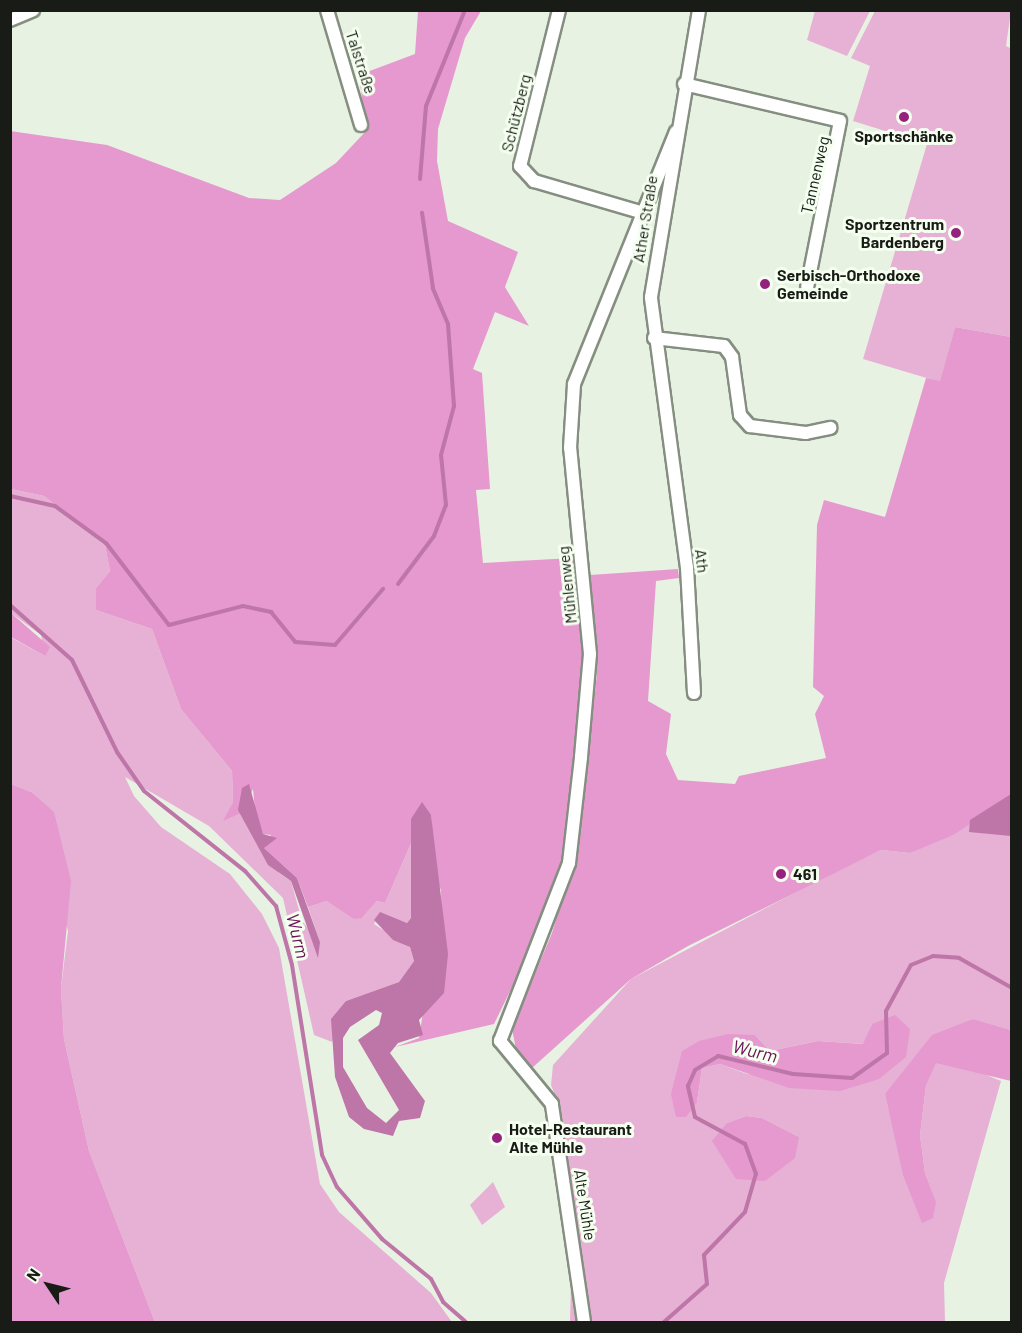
<!DOCTYPE html>
<html>
<head>
<meta charset="utf-8">
<style>
	body { margin:0 }
	#map { position:relative; width:1022px; height:1333px; overflow:hidden; background:#e8f2e2; font-family:Barlow,sans-serif }
	div>[style] { position:absolute }
	.green>* { inset:0; background:#e6b1d5 }
	.forest>* { inset:0; background:#e599ce }
	.water>* { inset:0; background:#be75a8 }
	.stream>* { height:4px; margin:-2px; padding:0 2px; transform-origin:2px; border-radius:2px; background:#be75a8 }
	.roads { filter:drop-shadow(2px 0 #858e80) drop-shadow(-2px 0 #858e80) drop-shadow(0 2px #858e80) drop-shadow(0 -2px #858e80) }
	.minor>* { height:12px; margin:-6px; padding:0 6px; transform-origin:6px; border-radius:6px; background:#fff }
	.dots>* { width:16px; height:16px; translate:-50% -50%; box-sizing:border-box; border:3px solid #f5fff0; border-radius:50% }
	span { translate:-50% -50%; white-space:nowrap; text-align:center; line-height:1.15; -webkit-text-stroke:6px #f5fff0; paint-order:stroke }
	.street-label { font-size:16px; color:#181b16 }
	.poi-label { font-size:16px; color:#181b16; font-weight:700 }
	.right { translate:-100% -50%; text-align:right }
	.left { translate:0 -50%; text-align:left }
	.water-label { font-size:18px; color:#6a1157; font-style:italic }
	.frame { position:absolute; inset:0; border:12px solid #181b16; pointer-events:none }
	.north { position:absolute; left:18px; top:1255px; width:60px; height:60px; -webkit-text-stroke:4px #f5fff0; paint-order:stroke; rotate:305deg; font-size:16px; font-weight:700; line-height:24px; text-align:center; color:#181b16 }
	.north::after { content:''; display:block; margin:auto; width:21px; height:27px; background:#181b16; clip-path:polygon(50% 0,100% 100%,50% 72%,0 100%) }
</style>
</head>
<body>
<div id="map">
	<div class="green">
		<i style="clip-path:polygon(815px 11px,870px 11px,847px 56px,807px 40px)"></i>
		<i style="clip-path:polygon(875px 11px,1011px 11px,1006px 46px,1012px 49px,1011px 337px,955px 327px,940px 382px,863px 359px,927px 144px,853px 121px,870px 66px,851px 58px)"></i>
		<i style="clip-path:polygon(11px 489px,44px 496px,105px 545px,110px 571px,96px 588px,96px 610px,152px 629px,181px 709px,232px 771px,233px 802px,225px 820px,242px 813px,279px 873px,291px 881px,302px 921px,320px 942px,308px 907px,327px 901px,362px 918px,377px 901px,385px 903px,412px 841px,411px 918px,407px 923px,380px 913px,374px 924px,410px 947px,414px 961px,399px 982px,346px 1001px,332px 1042px,314px 1035px,283px 898px,209px 826px,125px 777px,134px 796px,161px 827px,230px 874px,262px 914px,279px 948px,320px 1184px,339px 1212px,431px 1293px,452px 1322px,155px 1322px,89px 1151px,64px 1039px,61px 988px,68px 931px,31px 792px,11px 784px,10px 637px,45px 656px,41px 635px,11px 613px)"></i>
		<i style="clip-path:polygon(evenodd,1011px 797px,1011px 1030px,972px 1019px,885px 1094px,890px 1115px,936px 1203px,925px 1173px,920px 1135px,926px 1086px,936px 1062px,965px 1066px,1001px 1081px,944px 1283px,945px 1322px,570px 1322px,573px 1206px,559px 1105px,551px 1085px,553px 1065px,631px 979px,823px 878px,881px 850px,910px 853px,1011px 797px,872px 1024px,879px 1079px,747px 1074px,720px 1064px,702px 1068px,697px 1102px,682px 1051px,755px 1035px,770px 1051px,818px 1041px,864px 1044px,872px 1024px,1011px 797px,746px 1116px,762px 1118px,799px 1137px,727px 1123px,746px 1116px)"></i>
		<i style="clip-path:polygon(493px 1182px,505px 1207px,482px 1225px,470px 1205px)"></i>
	</div>
	<div class="forest">
		<i style="clip-path:polygon(418px 11px,481px 11px,465px 38px,438px 129px,437px 161px,448px 221px,518px 252px,505px 287px,529px 326px,495px 312px,473px 369px,482px 373px,490px 489px,476px 490px,483px 563px,573px 558px,585px 655px,562px 866px,538px 934px,494px 1024px,395px 1047px,419px 1038px,423px 1012px,443px 993px,441px 890px,435px 877px,431px 815px,411px 819px,412px 841px,385px 903px,377px 901px,362px 918px,354px 919px,327px 901px,308px 907px,297px 878px,264px 848px,271px 835px,263px 834px,256px 820px,253px 789px,242px 813px,223px 821px,233px 802px,232px 771px,181px 709px,152px 629px,96px 610px,96px 588px,110px 571px,105px 545px,44px 496px,11px 489px,10px 131px,107px 145px,249px 198px,280px 200px,336px 163px,366px 131px,359px 75px,415px 54px)"></i>
		<i style="clip-path:polygon(955px 327px,1011px 337px,1011px 797px,953px 835px,910px 853px,881px 850px,688px 946px,631px 979px,532px 1068px,516px 1049px,512px 1029px,552px 933px,578px 848px,597px 673px,590px 575px,678px 569px,679px 578px,656px 581px,648px 701px,671px 714px,666px 754px,678px 780px,735px 784px,739px 776px,826px 758px,815px 714px,824px 696px,813px 687px,817px 525px,824px 500px,885px 517px,926px 378px,940px 381px)"></i>
		<i style="clip-path:polygon(11px 613px,50px 647px,45px 656px,11px 637px)"></i>
		<i style="clip-path:polygon(11px 784px,31px 792px,54px 812px,71px 881px,61px 988px,64px 1039px,89px 1151px,155px 1322px,11px 1322px)"></i>
		<i style="clip-path:polygon(895px 1015px,910px 1029px,906px 1057px,879px 1079px,840px 1091px,789px 1088px,720px 1064px,702px 1068px,697px 1102px,686px 1117px,676px 1117px,671px 1094px,682px 1051px,699px 1041px,728px 1034px,755px 1035px,770px 1051px,818px 1041px,863px 1044px,872px 1024px)"></i>
		<i style="clip-path:polygon(973px 1019px,1011px 1030px,1011px 1081px,936px 1063px,926px 1086px,920px 1135px,925px 1173px,936px 1202px,933px 1218px,922px 1223px,903px 1175px,885px 1094px,932px 1035px)"></i>
		<i style="clip-path:polygon(746px 1116px,762px 1118px,799px 1137px,795px 1158px,765px 1181px,736px 1179px,712px 1141px,727px 1123px)"></i>
	</div>
	<div class="water">
		<i style="clip-path:polygon(249px 784px,263px 834px,277px 838px,264px 848px,297px 878px,320px 942px,318px 958px,291px 881px,268px 865px,238px 810px,242px 788px)"></i>
		<i style="clip-path:polygon(1011px 794px,1011px 836px,969px 832px,970px 820px)"></i>
		<i style="clip-path:polygon(evenodd,422px 802px,431px 815px,448px 954px,444px 993px,419px 1020px,423px 1035px,398px 1043px,390px 1053px,425px 1101px,420px 1118px,399px 1121px,393px 1136px,364px 1129px,349px 1117px,335px 1077px,331px 1019px,346px 1001px,399px 982px,414px 961px,410px 947px,393px 940px,374px 920px,380px 912px,407px 923px,411px 918px,411px 819px,422px 802px,376px 1010px,382px 1013px,379px 1025px,358px 1040px,399px 1110px,386px 1123px,367px 1108px,343px 1067px,343px 1038px,350px 1027px,376px 1010px)"></i>
	</div>
	<div class="stream">
		<i style="left:420px;top:179px;width:73px;rotate:-85.3deg"></i>
		<i style="left:426px;top:106px;width:104px;rotate:-67.9deg"></i>
		<i style="left:10px;top:496px;width:46px;rotate:12.5deg"></i>
		<i style="left:55px;top:506px;width:63px;rotate:36deg"></i>
		<i style="left:106px;top:543px;width:103px;rotate:52.5deg"></i>
		<i style="left:169px;top:625px;width:76px;rotate:-14.4deg"></i>
		<i style="left:243px;top:606px;width:29px;rotate:12deg"></i>
		<i style="left:271px;top:612px;width:38px;rotate:51deg"></i>
		<i style="left:295px;top:642px;width:40px;rotate:4.3deg"></i>
		<i style="left:335px;top:645px;width:74px;rotate:-49.4deg"></i>
		<i style="left:398px;top:584px;width:60px;rotate:-53.1deg"></i>
		<i style="left:434px;top:536px;width:33px;rotate:-69deg"></i>
		<i style="left:446px;top:505px;width:50px;rotate:-95.7deg"></i>
		<i style="left:441px;top:455px;width:51px;rotate:-75.1deg"></i>
		<i style="left:454px;top:406px;width:82px;rotate:-94.2deg"></i>
		<i style="left:448px;top:324px;width:39px;rotate:-113deg"></i>
		<i style="left:433px;top:288px;width:76px;rotate:-98.3deg"></i>
		<i style="left:10px;top:605px;width:83px;rotate:41.6deg"></i>
		<i style="left:72px;top:660px;width:102px;rotate:63.9deg"></i>
		<i style="left:117px;top:752px;width:47px;rotate:55.3deg"></i>
		<i style="left:144px;top:791px;width:129px;rotate:38.4deg"></i>
		<i style="left:245px;top:871px;width:47px;rotate:48.5deg"></i>
		<i style="left:276px;top:906px;width:61px;rotate:74.8deg"></i>
		<i style="left:292px;top:965px;width:192px;rotate:81deg"></i>
		<i style="left:322px;top:1155px;width:35px;rotate:65deg"></i>
		<i style="left:337px;top:1187px;width:69px;rotate:49.1deg"></i>
		<i style="left:382px;top:1239px;width:63px;rotate:39.2deg"></i>
		<i style="left:431px;top:1279px;width:26px;rotate:62deg"></i>
		<i style="left:443px;top:1302px;width:30px;rotate:41deg"></i>
		<i style="left:664px;top:1322px;width:57px;rotate:-41.5deg"></i>
		<i style="left:707px;top:1284px;width:29px;rotate:-96deg"></i>
		<i style="left:704px;top:1255px;width:59px;rotate:-46.4deg"></i>
		<i style="left:745px;top:1212px;width:40px;rotate:-74deg"></i>
		<i style="left:756px;top:1174px;width:32px;rotate:-110deg"></i>
		<i style="left:745px;top:1144px;width:57px;rotate:-151.6deg"></i>
		<i style="left:695px;top:1117px;width:32px;rotate:-103deg"></i>
		<i style="left:688px;top:1086px;width:17px;rotate:-66deg"></i>
		<i style="left:695px;top:1070px;width:27px;rotate:-31deg"></i>
		<i style="left:718px;top:1056px;width:77px;rotate:13.5deg"></i>
		<i style="left:793px;top:1074px;width:59px;rotate:3.9deg"></i>
		<i style="left:852px;top:1078px;width:43px;rotate:-35.5deg"></i>
		<i style="left:887px;top:1053px;width:42px;rotate:-91.4deg"></i>
		<i style="left:886px;top:1011px;width:52px;rotate:-61.5deg"></i>
		<i style="left:911px;top:965px;width:24px;rotate:-22deg"></i>
		<i style="left:933px;top:956px;width:26px;rotate:4deg"></i>
		<i style="left:959px;top:958px;width:61px;rotate:29.5deg"></i>
	</div>
	<div class="roads">
		<div class="minor">
			<i style="left:327px;top:10px;width:120px;rotate:73.5deg"></i>
			<i style="left:559px;top:10px;width:161px;rotate:104deg"></i>
			<i style="left:520px;top:166px;width:21px;rotate:47deg"></i>
			<i style="left:534px;top:181px;width:110px;rotate:16.3deg"></i>
			<i style="left:10px;top:20px;width:25px;rotate:-23deg"></i>
			<i style="left:684px;top:84px;width:160px;rotate:13.3deg"></i>
			<i style="left:840px;top:121px;width:169px;rotate:101.2deg"></i>
			<i style="left:654px;top:338px;width:70px;rotate:6.5deg"></i>
			<i style="left:724px;top:346px;width:14px;rotate:54deg"></i>
			<i style="left:732px;top:357px;width:59px;rotate:82.1deg"></i>
			<i style="left:740px;top:415px;width:15px;rotate:48deg"></i>
			<i style="left:750px;top:426px;width:56px;rotate:7.1deg"></i>
			<i style="left:806px;top:433px;width:25px;rotate:-12deg"></i>
			<i style="left:694px;top:693px;width:125px;rotate:-93.2deg"></i>
			<i style="left:687px;top:568px;width:273px;rotate:-97.6deg"></i>
			<i style="left:651px;top:297px;width:291px;rotate:-80.5deg"></i>
			<i style="left:584px;top:1322px;width:220px;rotate:-98.4deg"></i>
			<i style="left:552px;top:1104px;width:82px;rotate:-129.5deg"></i>
			<i style="left:500px;top:1041px;width:191px;rotate:-68.8deg"></i>
			<i style="left:569px;top:863px;width:107px;rotate:-83.5deg"></i>
			<i style="left:581px;top:757px;width:103px;rotate:-85deg"></i>
			<i style="left:590px;top:654px;width:207px;rotate:-95.5deg"></i>
			<i style="left:570px;top:448px;width:64px;rotate:-86.4deg"></i>
			<i style="left:574px;top:384px;width:272px;rotate:-68deg"></i>
		</div>
	</div>
	<div class="dots">
		<i style="left:904px;top:117px;background:#96207d"></i>
		<i style="left:956px;top:233px;background:#96207d"></i>
		<i style="left:765px;top:284px;background:#96207d"></i>
		<i style="left:781px;top:874px;background:#96207d"></i>
		<i style="left:497px;top:1138px;background:#96207d"></i>
	</div>
	<div class="street-label">
		<span style="left:361px;top:62px;rotate:72deg">Talstraße</span>
		<span style="left:516px;top:113px;rotate:-76deg">Schützberg</span>
		<span style="left:815px;top:175px;rotate:-77deg">Tannenweg</span>
		<span style="left:645px;top:219px;rotate:-81deg">Ather Straße</span>
		<span style="left:702px;top:561px;rotate:83deg">Ath</span>
		<span style="left:567px;top:585px;rotate:-96deg">Mühlenweg</span>
		<span style="left:585px;top:1205px;rotate:81deg">Alte Mühle</span>
	</div>
	<div class="poi-label">
		<span style="left:904px;top:136px">Sportschänke</span>
		<span class="right" style="left:944px;top:233px">Sportzentrum<br>Bardenberg</span>
		<span class="left" style="left:777px;top:284px">Serbisch-Orthodoxe<br>Gemeinde</span>
		<span class="left" style="left:793px;top:874px">461</span>
		<span class="left" style="left:509px;top:1138px">Hotel-Restaurant<br>Alte Mühle</span>
	</div>
	<div class="water-label">
		<span style="left:298px;top:936px;rotate:76deg">Wurm</span>
		<span style="left:755px;top:1051px;rotate:14deg">Wurm</span>
	</div>
	<div class="frame"></div>
	<div class="north">N</div>
</div>
</body>
</html>
